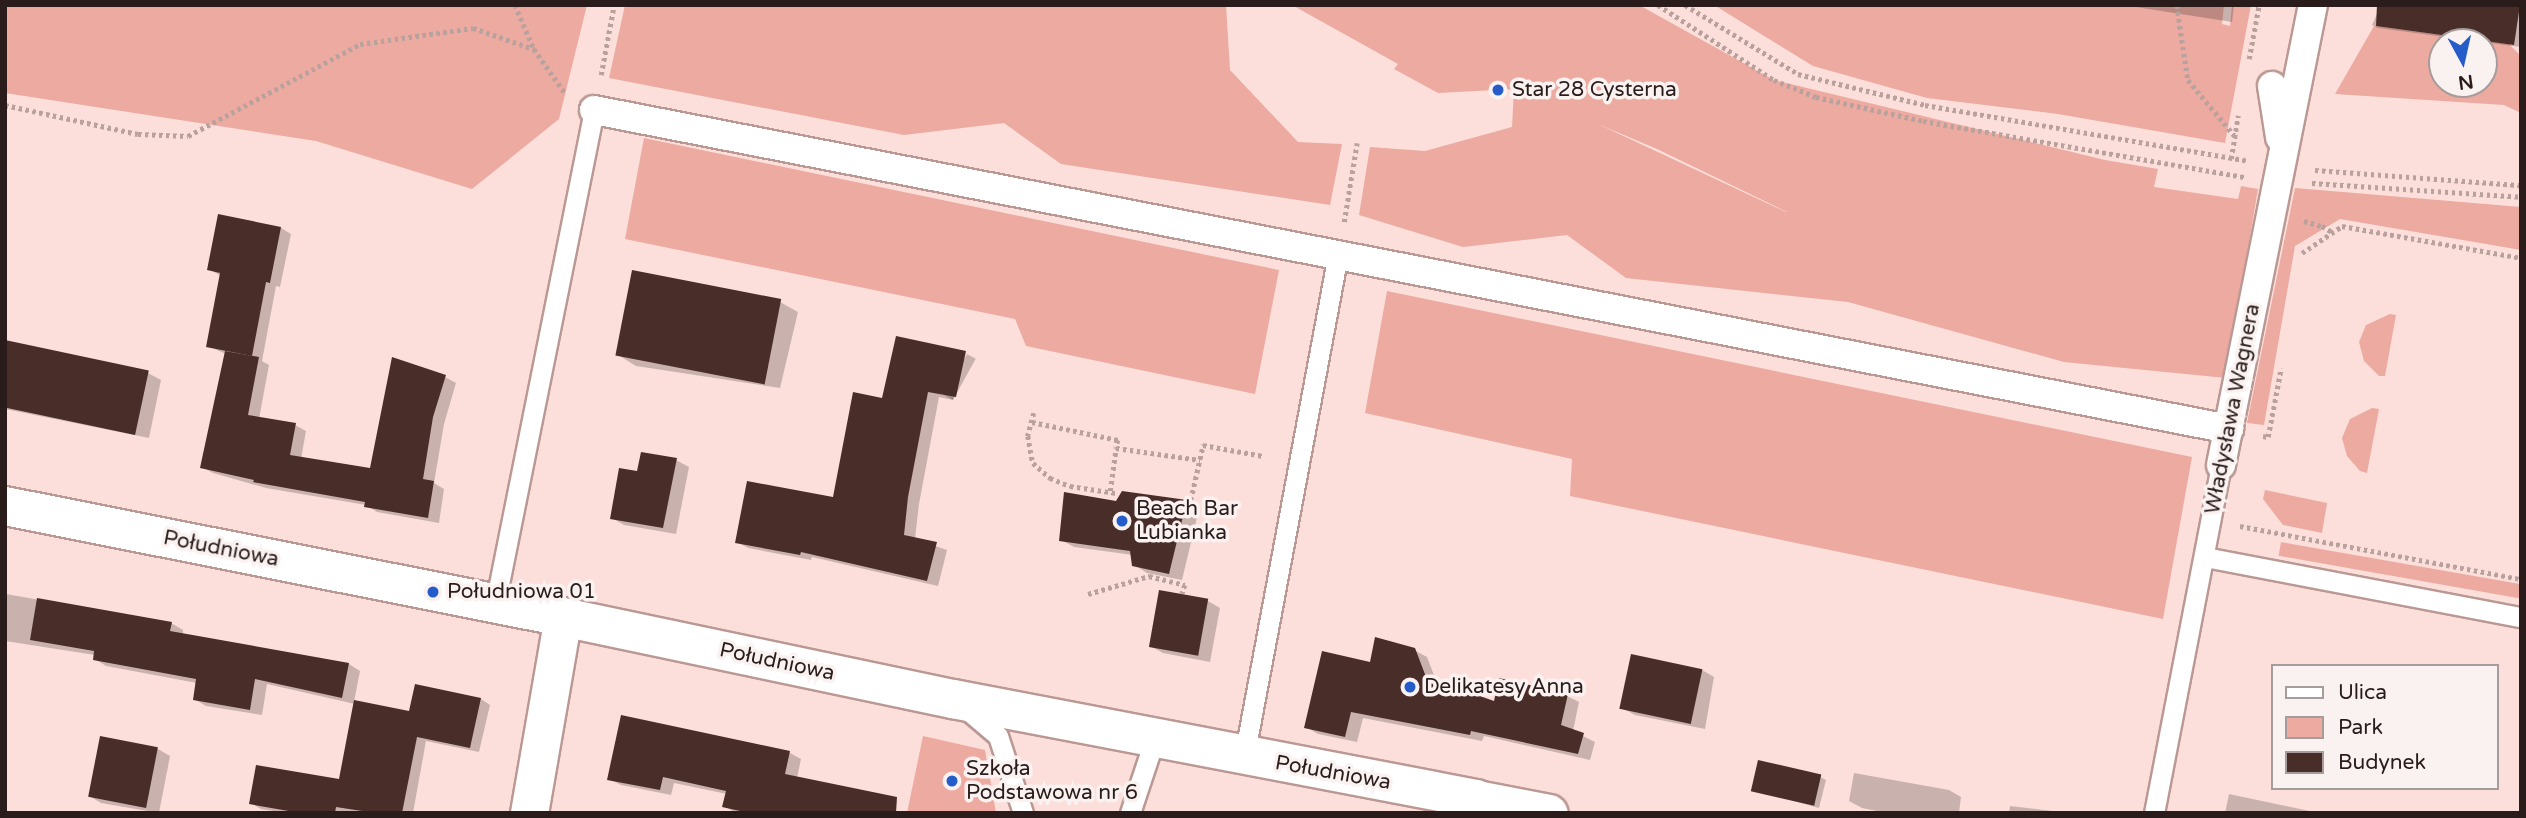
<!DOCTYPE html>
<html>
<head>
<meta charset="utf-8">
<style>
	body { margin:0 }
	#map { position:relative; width:2526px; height:818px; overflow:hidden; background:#fcdfda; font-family:"Varela Round",sans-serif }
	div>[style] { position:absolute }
	.green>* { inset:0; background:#ecaaa0; transform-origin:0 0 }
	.shadow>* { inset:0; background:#0003; transform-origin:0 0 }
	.building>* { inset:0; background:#492d29; transform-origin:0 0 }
	.path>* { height:4.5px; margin-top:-2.25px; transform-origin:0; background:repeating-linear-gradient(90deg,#b9a19d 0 3.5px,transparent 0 7px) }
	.roads { filter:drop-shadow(2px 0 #ba9893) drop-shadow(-2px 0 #ba9893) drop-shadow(0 2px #ba9893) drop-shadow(0 -2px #ba9893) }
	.service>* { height:19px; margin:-9.5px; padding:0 9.5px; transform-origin:9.5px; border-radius:9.5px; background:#fff }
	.pedestrian>* { height:28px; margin:-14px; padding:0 14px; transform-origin:14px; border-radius:14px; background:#fff }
	.minor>* { height:37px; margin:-18.5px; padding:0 18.5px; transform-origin:18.5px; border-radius:18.5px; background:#fff }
	.tertiary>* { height:38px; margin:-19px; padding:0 19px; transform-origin:19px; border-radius:19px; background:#fff }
	.dots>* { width:19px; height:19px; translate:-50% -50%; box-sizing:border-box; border:4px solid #faf2f1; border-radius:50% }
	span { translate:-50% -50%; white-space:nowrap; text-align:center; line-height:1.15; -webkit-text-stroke:7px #faf2f1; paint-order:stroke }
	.poi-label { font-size:21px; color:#291c1a }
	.left { translate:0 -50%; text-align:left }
	.street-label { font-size:21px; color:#291c1a }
	.frame { position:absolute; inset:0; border:7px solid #291c1a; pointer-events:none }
	.legend { position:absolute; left:2271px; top:664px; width:228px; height:126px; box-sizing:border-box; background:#faf2f1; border:2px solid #a69c9b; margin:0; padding:9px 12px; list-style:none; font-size:21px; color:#291c1a }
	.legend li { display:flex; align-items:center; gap:14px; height:35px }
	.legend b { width:35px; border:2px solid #a69c9b }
	.north { position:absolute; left:2428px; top:28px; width:70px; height:70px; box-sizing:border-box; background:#faf2f1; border:2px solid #a69c9b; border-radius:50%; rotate:172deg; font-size:19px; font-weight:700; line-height:28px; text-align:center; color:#291c1a }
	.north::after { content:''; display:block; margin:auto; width:24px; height:32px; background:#245dca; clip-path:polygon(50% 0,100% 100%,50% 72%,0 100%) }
</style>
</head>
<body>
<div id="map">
	<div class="green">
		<i style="clip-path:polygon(5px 5px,587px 5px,559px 119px,472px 189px,316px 141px,5px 93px)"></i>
		<i style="clip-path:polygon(625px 5px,1226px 5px,1230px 70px,1298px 142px,1342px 144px,1330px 205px,1061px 164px,1004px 123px,904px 135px,609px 78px)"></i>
		<i style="clip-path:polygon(evenodd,1292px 5px,1639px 5px,1774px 80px,2105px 160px,2158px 169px,2154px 187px,2238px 199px,2241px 186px,2258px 189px,2226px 378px,2064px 362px,1848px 302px,1626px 278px,1567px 235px,1463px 247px,1359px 215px,1370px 147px,1425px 151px,1512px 127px,1514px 89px,1438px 93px,1394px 69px,1398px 64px,1292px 5px,1598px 124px,1657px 149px,1787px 212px,1786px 212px,1598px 124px)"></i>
		<i style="clip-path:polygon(1714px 5px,2224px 5px,2222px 24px,2230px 26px,2232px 5px,2251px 5px,2225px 143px,2058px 114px,1927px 98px,1813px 66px)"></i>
		<i style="clip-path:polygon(evenodd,2374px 26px,2509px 44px,2521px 56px,2521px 113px,2504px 105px,2335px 94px,2374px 26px,2442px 42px,2484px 42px,2484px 84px,2442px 84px,2442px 42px)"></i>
		<i style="clip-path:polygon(644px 138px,1279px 270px,1255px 394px,1026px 346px,1015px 319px,625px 239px)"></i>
		<i style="clip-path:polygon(2295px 188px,2521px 207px,2521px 250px,2340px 219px,2295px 246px,2264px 425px,2247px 423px)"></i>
		<i style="clip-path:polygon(1387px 291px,2192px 457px,2163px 619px,1570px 496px,1572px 459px,1365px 413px)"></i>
		<i style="clip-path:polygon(2390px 314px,2396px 315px,2385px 376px,2379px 376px,2364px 361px,2359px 342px,2366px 325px)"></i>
		<i style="clip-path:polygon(2372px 408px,2379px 409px,2367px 473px,2360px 471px,2347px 456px,2342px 438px,2350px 419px)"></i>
		<i style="clip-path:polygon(2265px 490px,2327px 503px,2322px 533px,2283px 525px,2263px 499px)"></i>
		<i style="left:2281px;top:542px;width:244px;height:14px;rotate:10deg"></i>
		<i style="clip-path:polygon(923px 736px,985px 750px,996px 813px,907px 813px)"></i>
	</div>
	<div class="shadow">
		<i style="clip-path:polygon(2123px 5px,2234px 5px,2232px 22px)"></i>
		<i style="clip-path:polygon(2381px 5px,2521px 5px,2520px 47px,2378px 28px,2372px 25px)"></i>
		<i style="clip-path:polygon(281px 228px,291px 234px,280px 287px,276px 286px,262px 361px,269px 365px,259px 419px,295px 425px,306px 431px,301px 459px,372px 470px,445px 377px,456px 383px,444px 424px,434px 483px,444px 489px,439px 523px,377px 512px,366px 505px,266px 488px,213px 473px,202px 467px,226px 354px,208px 346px,221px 276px,209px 269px)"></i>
		<i style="clip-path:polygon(780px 302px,798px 312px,780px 388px,636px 366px,618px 355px)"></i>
		<i style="clip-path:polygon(897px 338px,967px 354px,964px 354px,953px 400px,939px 397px,919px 504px,915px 539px,947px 550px,938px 586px,812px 557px,811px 560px,748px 548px,737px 542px,748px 483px,834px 499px,855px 394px,883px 400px)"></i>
		<i style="clip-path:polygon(5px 342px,148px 373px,161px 380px,149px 438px,5px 409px)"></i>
		<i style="left:967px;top:354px;width:10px;height:47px;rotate:29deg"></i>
		<i style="clip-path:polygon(676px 460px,689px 467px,676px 534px,624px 525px,612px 518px,639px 473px)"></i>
		<i style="clip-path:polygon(1123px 493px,1187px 502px,1199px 509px,1182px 580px,1147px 573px,1134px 565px,1133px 555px,1074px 547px,1061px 540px,1117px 503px)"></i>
		<i style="clip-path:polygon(5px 590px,6px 594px,171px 623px,183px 630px,183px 635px,349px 664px,360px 671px,354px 702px,410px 713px,416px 686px,481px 699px,490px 705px,479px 752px,426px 741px,413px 813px,285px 813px,261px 809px,251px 803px,341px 781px,355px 704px,267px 684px,262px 715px,206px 706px,194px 699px,197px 683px,106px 666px,95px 659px,95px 655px,5px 641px)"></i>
		<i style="clip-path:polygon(1208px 601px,1220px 608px,1210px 662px,1163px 653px,1150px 646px)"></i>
		<i style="clip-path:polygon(1414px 650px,1427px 657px,1437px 683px,1496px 704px,1567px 696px,1579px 702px,1573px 731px,1595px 742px,1590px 760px,1484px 736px,1482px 741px,1363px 718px,1357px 742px,1318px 734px,1306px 727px,1372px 664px)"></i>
		<i style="clip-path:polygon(1632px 656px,1702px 670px,1714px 677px,1705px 729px,1635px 715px,1622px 708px)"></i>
		<i style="clip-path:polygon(158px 749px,170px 756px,159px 813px,101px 803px,89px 796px)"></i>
		<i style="clip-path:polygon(790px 753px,801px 759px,797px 778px,873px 813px,736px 813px,724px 806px,727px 794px,674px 783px,671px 795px,621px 785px,609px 779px)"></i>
		<i style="clip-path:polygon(1854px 773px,1949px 790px,1961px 797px,1959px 813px,1887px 813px,1862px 808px,1849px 801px)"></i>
		<i style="clip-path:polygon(1820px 777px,1826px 780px,1819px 808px,1753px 790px)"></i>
		<i style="clip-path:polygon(2229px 794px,2319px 813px,2225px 813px)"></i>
		<i style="clip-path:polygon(2010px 806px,2069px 813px,2009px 813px)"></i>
	</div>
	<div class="building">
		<i style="clip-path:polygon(2377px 5px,2520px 5px,2514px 45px,2376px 26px)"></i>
		<i style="clip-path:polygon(218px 214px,281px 227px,270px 283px,266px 282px,252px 356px,206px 347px,220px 273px,207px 270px)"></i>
		<i style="left:632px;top:270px;width:152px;height:87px;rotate:11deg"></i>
		<i style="clip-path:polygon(896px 336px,966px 351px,956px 397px,928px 392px,908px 497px,904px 535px,937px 542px,927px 581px,801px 552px,800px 555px,735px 543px,747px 481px,833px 497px,853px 392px,882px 398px)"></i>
		<i style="left:5px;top:340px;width:147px;height:66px;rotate:12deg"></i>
		<i style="clip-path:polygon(225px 351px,259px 357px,248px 415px,296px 423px,290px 455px,370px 468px,392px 357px,446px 375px,433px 417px,423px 479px,434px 481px,428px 518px,364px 507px,365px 502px,253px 482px,254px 480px,200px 468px)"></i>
		<i style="clip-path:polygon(641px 452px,677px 458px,663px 528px,610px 519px,619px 468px,637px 471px)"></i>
		<i style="clip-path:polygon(1122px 491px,1187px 500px,1169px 574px,1132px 566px,1130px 551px,1059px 541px,1064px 492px,1116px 501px)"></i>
		<i style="left:1159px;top:590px;width:50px;height:58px;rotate:10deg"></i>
		<i style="clip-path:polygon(37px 598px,172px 622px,170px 631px,349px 663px,342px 698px,255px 679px,250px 710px,193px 700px,196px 679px,93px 660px,94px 651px,30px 640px)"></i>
		<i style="clip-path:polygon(1375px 637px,1415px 648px,1426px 677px,1494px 701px,1499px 678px,1568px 694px,1561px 725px,1584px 733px,1578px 754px,1471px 731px,1470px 735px,1351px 712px,1345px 737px,1304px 728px,1322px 651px,1370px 662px)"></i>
		<i style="left:1631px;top:654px;width:73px;height:56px;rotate:12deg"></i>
		<i style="clip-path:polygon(415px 684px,481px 698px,470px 748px,417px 737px,402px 813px,375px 813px,336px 807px,335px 813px,300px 813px,249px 804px,256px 765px,339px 779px,354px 700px,409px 711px)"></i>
		<i style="clip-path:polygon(621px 715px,790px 751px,785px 774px,897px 797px,896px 813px,749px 813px,722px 807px,726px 791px,663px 777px,660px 790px,607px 780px)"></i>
		<i style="left:100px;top:736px;width:59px;height:62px;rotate:11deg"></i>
		<i style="left:1758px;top:760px;width:65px;height:32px;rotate:13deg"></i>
	</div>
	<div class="path">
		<i style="left:515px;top:5px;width:48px;rotate:66.6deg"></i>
		<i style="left:534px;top:49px;width:54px;rotate:54.8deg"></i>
		<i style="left:1658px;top:5px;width:138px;rotate:32.9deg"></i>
		<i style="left:1774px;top:80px;width:45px;rotate:22deg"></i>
		<i style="left:1816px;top:97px;width:110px;rotate:12.6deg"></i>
		<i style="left:1923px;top:121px;width:326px;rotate:9.9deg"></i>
		<i style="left:1685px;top:5px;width:132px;rotate:31.4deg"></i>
		<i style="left:1798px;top:74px;width:131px;rotate:13.7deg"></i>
		<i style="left:1925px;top:105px;width:328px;rotate:9.8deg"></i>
		<i style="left:2177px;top:5px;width:76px;rotate:81.7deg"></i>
		<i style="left:2188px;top:80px;width:72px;rotate:50.1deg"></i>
		<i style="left:2249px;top:59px;width:55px;rotate:-79.5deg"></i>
		<i style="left:601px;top:75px;width:71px;rotate:-79.5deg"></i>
		<i style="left:5px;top:105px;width:136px;rotate:12.3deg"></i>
		<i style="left:138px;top:134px;width:50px;rotate:2.3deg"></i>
		<i style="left:188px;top:136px;width:195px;rotate:-28.1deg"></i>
		<i style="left:360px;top:44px;width:114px;rotate:-8.1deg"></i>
		<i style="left:473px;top:28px;width:65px;rotate:19deg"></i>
		<i style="left:2231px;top:159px;width:44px;rotate:-80.8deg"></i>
		<i style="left:2315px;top:170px;width:207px;rotate:4.2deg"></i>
		<i style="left:2312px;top:183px;width:209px;rotate:3.8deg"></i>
		<i style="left:2304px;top:221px;width:19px;rotate:16deg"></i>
		<i style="left:2322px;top:226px;width:12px;rotate:31deg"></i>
		<i style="left:1344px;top:222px;width:80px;rotate:-80.7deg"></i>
		<i style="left:2302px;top:253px;width:48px;rotate:-34deg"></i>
		<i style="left:2342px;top:226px;width:182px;rotate:10.1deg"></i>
		<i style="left:1034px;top:413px;width:24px;rotate:105deg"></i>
		<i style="left:1028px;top:436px;width:27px;rotate:80deg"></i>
		<i style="left:1033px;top:463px;width:23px;rotate:41deg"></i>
		<i style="left:1050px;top:478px;width:22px;rotate:22deg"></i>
		<i style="left:1070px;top:486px;width:47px;rotate:8.7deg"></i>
		<i style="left:1032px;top:422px;width:88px;rotate:11.8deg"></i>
		<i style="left:1118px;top:440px;width:8px;rotate:104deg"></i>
		<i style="left:2263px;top:436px;width:5px;rotate:11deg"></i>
		<i style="left:2268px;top:437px;width:70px;rotate:-79.3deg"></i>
		<i style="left:1110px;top:491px;width:43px;rotate:-82.1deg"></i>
		<i style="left:1116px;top:448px;width:85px;rotate:8.1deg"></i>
		<i style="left:1189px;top:507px;width:64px;rotate:-77.3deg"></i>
		<i style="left:1203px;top:445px;width:61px;rotate:10.4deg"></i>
		<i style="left:2240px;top:526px;width:286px;rotate:10.7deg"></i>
		<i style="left:1088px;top:594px;width:64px;rotate:-16.4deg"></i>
		<i style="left:1149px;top:576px;width:37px;rotate:14deg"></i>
		<i style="left:1185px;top:585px;width:9px;rotate:108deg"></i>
	</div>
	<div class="roads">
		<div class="service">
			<i style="left:2205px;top:557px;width:322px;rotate:10.8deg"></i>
			<i style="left:495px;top:604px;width:504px;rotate:-78.67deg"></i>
			<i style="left:965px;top:708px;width:43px;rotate:40.3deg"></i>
			<i style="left:998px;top:736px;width:81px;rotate:72deg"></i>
			<i style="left:1244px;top:757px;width:512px;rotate:-79.41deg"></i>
			<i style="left:1130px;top:813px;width:79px;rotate:-71.6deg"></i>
			<i style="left:2154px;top:813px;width:354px;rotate:-79.1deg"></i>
		</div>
		<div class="pedestrian">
			<i style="left:2272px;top:86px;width:52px;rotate:81.1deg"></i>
			<i style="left:594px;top:110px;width:1666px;rotate:11.04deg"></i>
			<i style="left:2221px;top:465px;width:469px;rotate:-78.7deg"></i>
		</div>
		<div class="minor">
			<i style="left:1476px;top:799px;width:74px;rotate:10.9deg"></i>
			<i style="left:529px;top:813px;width:199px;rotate:-80.2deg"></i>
		</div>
		<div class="tertiary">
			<i style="left:5px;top:506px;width:569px;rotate:11.25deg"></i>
			<i style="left:563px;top:617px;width:399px;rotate:11.9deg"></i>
			<i style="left:953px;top:699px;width:532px;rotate:10.82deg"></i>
			<i style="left:1476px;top:799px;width:14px;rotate:98deg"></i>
		</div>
	</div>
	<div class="dots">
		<i style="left:1498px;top:90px;background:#245dca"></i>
		<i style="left:1122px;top:521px;background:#245dca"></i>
		<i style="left:433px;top:592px;background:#245dca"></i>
		<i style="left:1410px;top:687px;background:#245dca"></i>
		<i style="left:952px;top:781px;background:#245dca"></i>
	</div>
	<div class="poi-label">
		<span class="left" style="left:1512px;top:90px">Star 28 Cysterna</span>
		<span class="left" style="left:1136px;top:521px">Beach Bar<br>Lubianka</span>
		<span class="left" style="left:447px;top:592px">Południowa 01</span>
		<span class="left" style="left:1424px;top:687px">Delikatesy Anna</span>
		<span class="left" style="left:966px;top:781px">Szkoła<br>Podstawowa nr 6</span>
	</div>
	<div class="street-label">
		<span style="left:2233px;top:409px;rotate:-79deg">Władysława Wagnera</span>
		<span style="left:221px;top:549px;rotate:11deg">Południowa</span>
		<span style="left:777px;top:662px;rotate:12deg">Południowa</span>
		<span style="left:1333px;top:773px;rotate:10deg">Południowa</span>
	</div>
	<div class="frame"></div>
	<ul class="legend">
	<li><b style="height:9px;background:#fff"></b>Ulica</li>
	<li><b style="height:19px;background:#ecaaa0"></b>Park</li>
	<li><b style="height:19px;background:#492d29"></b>Budynek</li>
	</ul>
	<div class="north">N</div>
</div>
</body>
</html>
